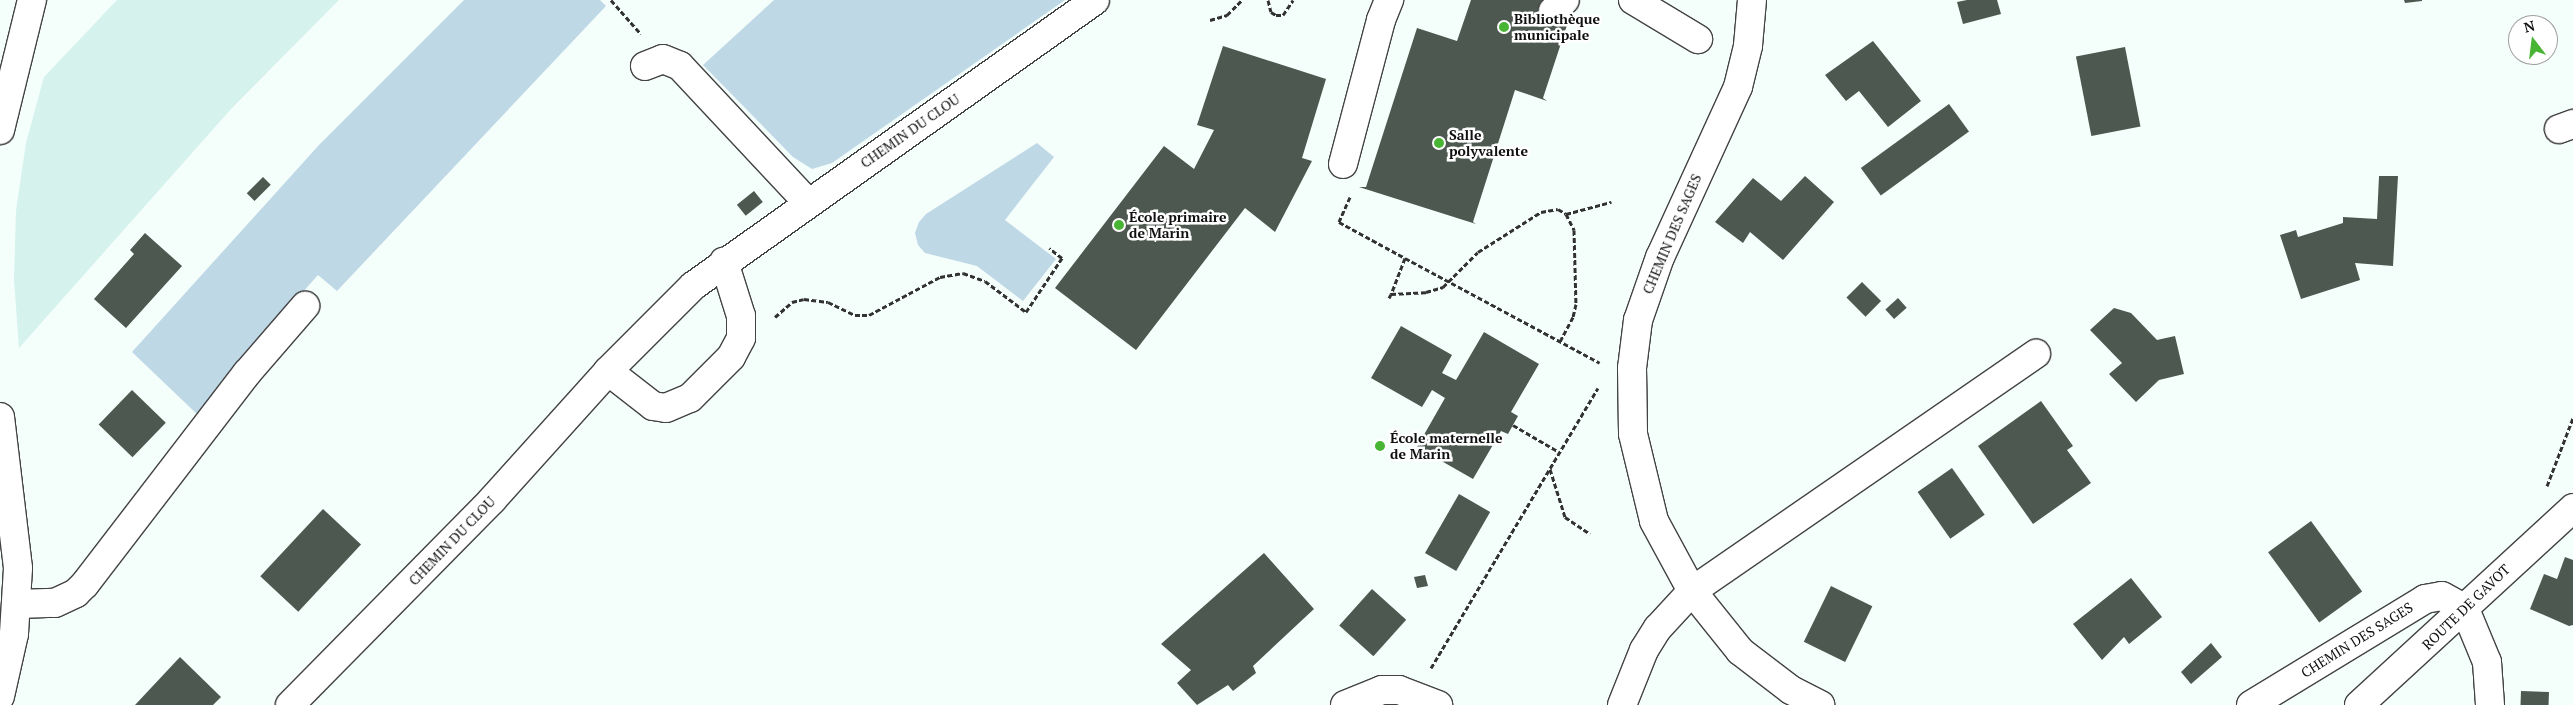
<!DOCTYPE html>
<html>
<head>
<meta charset="utf-8">
<style>
	body { margin:0 }
	#map { position:relative; width:2573px; height:705px; overflow:hidden; background:#f4fefb; font-family:"PT Serif",serif }
	div>[style] { position:absolute }
	.farmland>* { inset:0; background:#d5f2ed }
	.green>* { inset:0; background:#bfd8e6 }
	.building>* { inset:0; background:#4d5850; transform-origin:0 0 }
	.path>* { height:3px; margin-top:-1.5px; transform-origin:0; background:repeating-linear-gradient(90deg,#323232 0 5px,transparent 0 7.5px) }
	.roads { filter:drop-shadow(1px 0 #434343) drop-shadow(-1px 0 #434343) drop-shadow(0 1px #434343) drop-shadow(0 -1px #434343) }
	.minor>* { height:28px; margin:-14px; padding:0 14px; transform-origin:14px; border-radius:14px; background:#fff }
	.dots>* { width:14px; height:14px; translate:-50% -50%; box-sizing:border-box; border:2px solid #fff; border-radius:50% }
	span { translate:-50% -50%; white-space:nowrap; text-align:center; line-height:1.15; -webkit-text-stroke:5px #fff; paint-order:stroke }
	.poi-label { font-size:14px; color:#101010; font-weight:700 }
	.left { translate:0 -50%; text-align:left }
	.street-label { font-size:14px; color:#101010 }
	.north { position:absolute; left:2508px; top:15px; width:50px; height:50px; box-sizing:border-box; background:#fff; border:1px solid #9f9f9f; border-radius:50%; rotate:345deg; font-size:14px; font-weight:700; line-height:20px; text-align:center; color:#101010 }
	.north::after { content:''; display:block; margin:auto; width:18px; height:22px; background:#48b433; clip-path:polygon(50% 0,100% 100%,50% 72%,0 100%) }
</style>
</head>
<body>
<div id="map">
	<div class="farmland">
		<i style="clip-path:polygon(117px 0,339px 0,231px 109px,19px 348px,14px 280px,16px 211px,26px 143px,44px 77px)"></i>
	</div>
	<div class="green">
		<i style="clip-path:polygon(464px 0,600px 0,606px 6px,337px 291px,318px 275px,241px 362px,199px 416px,132px 352px,319px 145px)"></i>
		<i style="clip-path:polygon(774px 0,1065px 0,832px 163px,812px 169px,793px 157px,703px 65px)"></i>
		<i style="clip-path:polygon(1037px 143px,1054px 157px,1005px 220px,1056px 259px,1023px 301px,977px 266px,925px 253px,918px 245px,915px 233px,919px 222px,926px 214px)"></i>
	</div>
	<div class="building">
		<i style="clip-path:polygon(1471px 0,1544px 0,1541px 9px,1569px 19px,1543px 98px,1547px 101px,1515px 90px,1473px 222px,1476px 224px,1359px 187px,1366px 187px,1417px 28px,1457px 41px)"></i>
		<i style="clip-path:polygon(1967px 0,1997px 0,2001px 14px,1963px 24px,1957px 2px)"></i>
		<i style="clip-path:polygon(2404px 0,2422px 0,2422px 1px,2405px 3px)"></i>
		<i style="clip-path:polygon(1873px 41px,1921px 101px,1888px 127px,1859px 91px,1846px 101px,1825px 75px)"></i>
		<i style="clip-path:polygon(1223px 46px,1326px 79px,1302px 158px,1312px 161px,1275px 232px,1245px 208px,1136px 350px,1055px 288px,1164px 146px,1194px 169px,1214px 130px,1197px 125px)"></i>
		<i style="left:2125px;top:47px;width:81px;height:50px;rotate:79deg"></i>
		<i style="left:1949px;top:104px;width:34px;height:109px;rotate:54deg"></i>
		<i style="clip-path:polygon(1805px 176px,1834px 202px,1783px 260px,1750px 232px,1743px 243px,1715px 222px,1753px 178px,1781px 201px)"></i>
		<i style="clip-path:polygon(2379px 176px,2398px 176px,2393px 266px,2355px 263px,2360px 280px,2301px 299px,2280px 235px,2296px 230px,2298px 237px,2343px 223px,2343px 217px,2377px 219px)"></i>
		<i style="left:263px;top:177px;width:11px;height:23px;rotate:45deg"></i>
		<i style="left:754px;top:191px;width:14px;height:22px;rotate:51deg"></i>
		<i style="clip-path:polygon(145px 233px,182px 266px,126px 328px,94px 299px,134px 254px,130px 250px)"></i>
		<i style="left:1862px;top:282px;width:27px;height:22px;rotate:45deg"></i>
		<i style="left:1898px;top:298px;width:13px;height:17px;rotate:48deg"></i>
		<i style="clip-path:polygon(2114px 308px,2131px 313px,2157px 340px,2175px 336px,2183px 370px,2184px 374px,2159px 380px,2136px 402px,2109px 374px,2122px 363px,2090px 330px)"></i>
		<i style="clip-path:polygon(1401px 326px,1452px 355px,1442px 373px,1456px 380px,1484px 332px,1539px 364px,1511px 412px,1518px 416px,1508px 434px,1501px 431px,1473px 479px,1417px 447px,1445px 398px,1432px 390px,1422px 407px,1371px 378px)"></i>
		<i style="left:132px;top:390px;width:47px;height:48px;rotate:44deg"></i>
		<i style="clip-path:polygon(2041px 401px,2073px 446px,2067px 450px,2091px 483px,2033px 524px,1978px 446px)"></i>
		<i style="left:1952px;top:468px;width:57px;height:42px;rotate:55deg"></i>
		<i style="left:1459px;top:494px;width:36px;height:68px;rotate:30deg"></i>
		<i style="left:323px;top:509px;width:52px;height:92px;rotate:43deg"></i>
		<i style="left:2311px;top:521px;width:87px;height:53px;rotate:54deg"></i>
		<i style="clip-path:polygon(1264px 553px,1314px 609px,1253px 666px,1256px 673px,1233px 691px,1228px 685px,1197px 705px,1177px 683px,1191px 670px,1161px 644px)"></i>
		<i style="clip-path:polygon(2565px 557px,2573px 560px,2573px 625px,2569px 626px,2530px 609px,2544px 574px,2557px 579px)"></i>
		<i style="clip-path:polygon(1425px 575px,1428px 586px,1417px 588px,1414px 577px)"></i>
		<i style="clip-path:polygon(2131px 578px,2162px 617px,2129px 644px,2124px 637px,2102px 660px,2073px 624px)"></i>
		<i style="left:1831px;top:586px;width:46px;height:62px;rotate:26deg"></i>
		<i style="left:1372px;top:589px;width:46px;height:49px;rotate:42deg"></i>
		<i style="clip-path:polygon(2211px 643px,2222px 657px,2191px 684px,2181px 672px)"></i>
		<i style="clip-path:polygon(180px 657px,221px 697px,213px 705px,135px 705px)"></i>
		<i style="left:2521px;top:691px;width:28px;height:14px;rotate:2deg"></i>
	</div>
	<div class="path">
		<i style="left:611px;top:0;width:45px;rotate:48.6deg"></i>
		<i style="left:1268px;top:0;width:12px;rotate:76deg"></i>
		<i style="left:1271px;top:12px;width:6px;rotate:31deg"></i>
		<i style="left:1276px;top:15px;width:7px"></i>
		<i style="left:1283px;top:15px;width:18px;rotate:-56deg"></i>
		<i style="left:1210px;top:20px;width:18px;rotate:-16deg"></i>
		<i style="left:1227px;top:15px;width:21px;rotate:-45deg"></i>
		<i style="left:1350px;top:197px;width:27px;rotate:114deg"></i>
		<i style="left:1339px;top:222px;width:75px;rotate:28.6deg"></i>
		<i style="left:1405px;top:258px;width:39px;rotate:111deg"></i>
		<i style="left:1391px;top:294px;width:35px;rotate:-3deg"></i>
		<i style="left:1426px;top:292px;width:18px;rotate:-16deg"></i>
		<i style="left:1443px;top:287px;width:49px;rotate:-45deg"></i>
		<i style="left:1478px;top:252px;width:75px;rotate:-32.4deg"></i>
		<i style="left:1541px;top:212px;width:17px;rotate:-10deg"></i>
		<i style="left:1558px;top:209px;width:9px;rotate:32deg"></i>
		<i style="left:1566px;top:214px;width:18px;rotate:63deg"></i>
		<i style="left:1574px;top:230px;width:74px;rotate:88.5deg"></i>
		<i style="left:1576px;top:304px;width:13px;rotate:103deg"></i>
		<i style="left:1573px;top:317px;width:27px;rotate:118deg"></i>
		<i style="left:1566px;top:214px;width:47px;rotate:-14.9deg"></i>
		<i style="left:1405px;top:258px;width:221px;rotate:28.3deg"></i>
		<i style="left:1389px;top:298px;width:4px;rotate:-63deg"></i>
		<i style="left:775px;top:317px;width:23px;rotate:-41deg"></i>
		<i style="left:792px;top:302px;width:12px;rotate:-14deg"></i>
		<i style="left:804px;top:299px;width:24px;rotate:7deg"></i>
		<i style="left:828px;top:302px;width:30px;rotate:26deg"></i>
		<i style="left:855px;top:315px;width:14px"></i>
		<i style="left:869px;top:315px;width:81px;rotate:-28.2deg"></i>
		<i style="left:940px;top:277px;width:23px;rotate:-10deg"></i>
		<i style="left:963px;top:273px;width:23px;rotate:20deg"></i>
		<i style="left:985px;top:281px;width:51px;rotate:37.1deg"></i>
		<i style="left:1026px;top:312px;width:65px;rotate:-56.3deg"></i>
		<i style="left:1062px;top:258px;width:16px;rotate:-142deg"></i>
		<i style="left:1513px;top:425px;width:53px;rotate:30.4deg"></i>
		<i style="left:1550px;top:469px;width:50px;rotate:72.6deg"></i>
		<i style="left:1565px;top:517px;width:30px;rotate:34deg"></i>
		<i style="left:2547px;top:486px;width:73px;rotate:-69.1deg"></i>
		<i style="left:1431px;top:668px;width:326px;rotate:-59.2deg"></i>
	</div>
	<div class="roads">
		<div class="minor">
			<i style="left:1633px;top:0;width:76px;rotate:31deg"></i>
			<i style="left:1752px;top:0;width:46px;rotate:95deg"></i>
			<i style="left:1748px;top:46px;width:42px;rotate:103.7deg"></i>
			<i style="left:1738px;top:87px;width:187px;rotate:114.6deg"></i>
			<i style="left:1660px;top:257px;width:67px;rotate:109.2deg"></i>
			<i style="left:1638px;top:320px;width:48px;rotate:97.1deg"></i>
			<i style="left:1632px;top:368px;width:66px;rotate:89.1deg"></i>
			<i style="left:1633px;top:434px;width:89px;rotate:76.4deg"></i>
			<i style="left:1654px;top:521px;width:80px;rotate:61.5deg"></i>
			<i style="left:1692px;top:591px;width:77px;rotate:51.3deg"></i>
			<i style="left:1740px;top:651px;width:64px;rotate:37.4deg"></i>
			<i style="left:1791px;top:690px;width:33px;rotate:27deg"></i>
			<i style="left:1553px;top:11px;width:16px;rotate:-43deg"></i>
			<i style="left:645px;top:66px;width:19px;rotate:-21deg"></i>
			<i style="left:663px;top:59px;width:18px;rotate:22deg"></i>
			<i style="left:680px;top:66px;width:187px;rotate:46.9deg"></i>
			<i style="left:2559px;top:129px;width:15px;rotate:-20deg"></i>
			<i style="left:0;top:130px;width:134px;rotate:-76.2deg"></i>
			<i style="left:1343px;top:164px;width:149px;rotate:-75.2deg"></i>
			<i style="left:1381px;top:20px;width:22px;rotate:-68deg"></i>
			<i style="left:608px;top:371px;width:57px;rotate:37.9deg"></i>
			<i style="left:653px;top:406px;width:13px;rotate:9deg"></i>
			<i style="left:666px;top:408px;width:26px;rotate:-23deg"></i>
			<i style="left:690px;top:398px;width:58px;rotate:-45deg"></i>
			<i style="left:731px;top:357px;width:21px;rotate:-62deg"></i>
			<i style="left:741px;top:338px;width:22px;rotate:-90deg"></i>
			<i style="left:741px;top:316px;width:57px;rotate:-107.5deg"></i>
			<i style="left:0;top:417px;width:152px;rotate:83.2deg"></i>
			<i style="left:18px;top:568px;width:66px;rotate:93.5deg"></i>
			<i style="left:14px;top:634px;width:64px;rotate:102.7deg"></i>
			<i style="left:17px;top:604px;width:38px;rotate:-2deg"></i>
			<i style="left:55px;top:603px;width:23px;rotate:-25deg"></i>
			<i style="left:76px;top:593px;width:13px;rotate:-45deg"></i>
			<i style="left:85px;top:584px;width:266px;rotate:-52.5deg"></i>
			<i style="left:247px;top:373px;width:89px;rotate:-49.1deg"></i>
			<i style="left:2465px;top:609px;width:57px;rotate:67.5deg"></i>
			<i style="left:2487px;top:662px;width:43px;rotate:86deg"></i>
			<i style="left:290px;top:705px;width:288px;rotate:-45.4deg"></i>
			<i style="left:492px;top:500px;width:173px;rotate:-48deg"></i>
			<i style="left:608px;top:371px;width:120px;rotate:-45deg"></i>
			<i style="left:693px;top:286px;width:493px;rotate:-35.4deg"></i>
			<i style="left:1345px;top:705px;width:40px;rotate:-22deg"></i>
			<i style="left:1382px;top:690px;width:17px"></i>
			<i style="left:1399px;top:690px;width:42px;rotate:21deg"></i>
			<i style="left:1622px;top:705px;width:59px;rotate:-68.2deg"></i>
			<i style="left:1644px;top:650px;width:26px;rotate:-58deg"></i>
			<i style="left:1658px;top:628px;width:50px;rotate:-47.4deg"></i>
			<i style="left:1692px;top:591px;width:418px;rotate:-34.6deg"></i>
			<i style="left:2251px;top:705px;width:204px;rotate:-31.3deg"></i>
			<i style="left:2425px;top:599px;width:17px;rotate:-10deg"></i>
			<i style="left:2442px;top:596px;width:26px;rotate:29deg"></i>
			<i style="left:2359px;top:705px;width:291px;rotate:-42.6deg"></i>
		</div>
	</div>
	<div class="dots">
		<i style="left:1504px;top:27px;background:#48b433"></i>
		<i style="left:1439px;top:143px;background:#48b433"></i>
		<i style="left:1119px;top:225px;background:#48b433"></i>
		<i style="left:1380px;top:446px;background:#48b433"></i>
	</div>
	<div class="poi-label">
		<span class="left" style="left:1514px;top:27px">Bibliothèque<br>municipale</span>
		<span class="left" style="left:1449px;top:143px">Salle<br>polyvalente</span>
		<span class="left" style="left:1129px;top:225px">École primaire<br>de Marin</span>
		<span class="left" style="left:1390px;top:446px">École maternelle<br>de Marin</span>
	</div>
	<div class="street-label">
		<span style="left:910px;top:131px;rotate:-35deg">CHEMIN DU CLOU</span>
		<span style="left:1672px;top:234px;rotate:-67deg">CHEMIN DES SAGES</span>
		<span style="left:452px;top:541px;rotate:-46deg">CHEMIN DU CLOU</span>
		<span style="left:2466px;top:607px;rotate:-44deg">ROUTE DE GAVOT</span>
		<span style="left:2357px;top:640px;rotate:-32deg">CHEMIN DES SAGES</span>
	</div>
	<div class="north">N</div>
</div>
</body>
</html>
